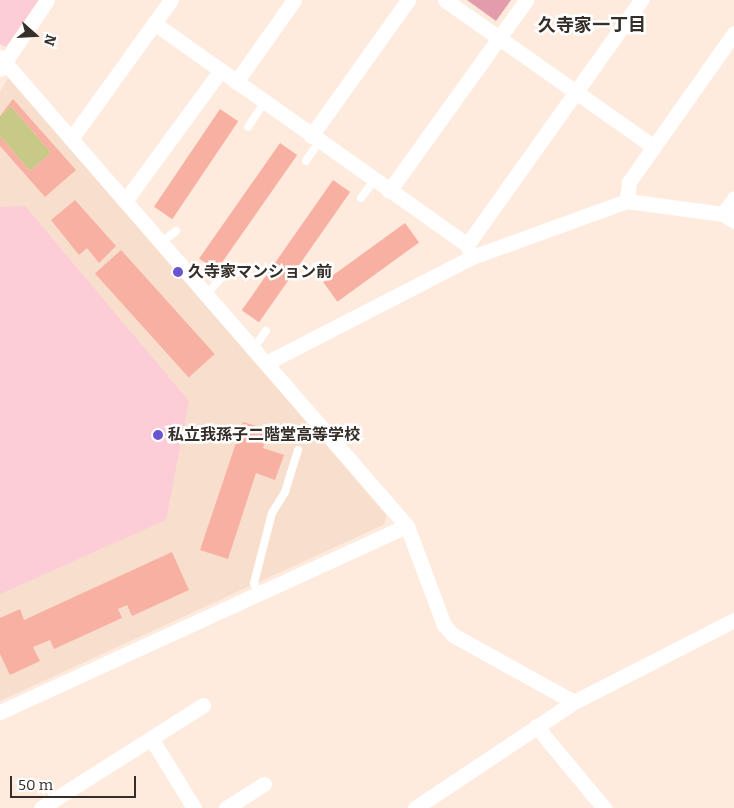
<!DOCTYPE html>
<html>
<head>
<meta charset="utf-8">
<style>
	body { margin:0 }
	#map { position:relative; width:734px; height:808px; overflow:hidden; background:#feebde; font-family:Bitter,"Noto Sans JP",serif }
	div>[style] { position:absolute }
	.built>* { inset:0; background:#f8decd }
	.green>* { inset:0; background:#fccdd6 }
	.forest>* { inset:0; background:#e39cac }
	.water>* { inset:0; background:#c7c987 }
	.building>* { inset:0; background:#f8b0a2; transform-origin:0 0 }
	.lane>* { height:8px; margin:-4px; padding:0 4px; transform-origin:4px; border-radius:4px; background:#fff }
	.street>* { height:15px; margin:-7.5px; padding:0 7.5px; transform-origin:7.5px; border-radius:7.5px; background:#fff }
	.dots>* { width:14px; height:14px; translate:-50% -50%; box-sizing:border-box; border:2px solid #fff; border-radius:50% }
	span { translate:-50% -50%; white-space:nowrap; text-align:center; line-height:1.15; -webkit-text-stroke:5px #fff; paint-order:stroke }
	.poi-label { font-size:16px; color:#362e29; font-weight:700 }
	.left { translate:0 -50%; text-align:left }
	.neighbourhood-label { font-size:18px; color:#362e29; font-weight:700 }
	.north { position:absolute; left:10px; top:10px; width:50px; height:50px; -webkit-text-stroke:4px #fff; paint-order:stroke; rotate:109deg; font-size:14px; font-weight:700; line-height:20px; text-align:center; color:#362e29 }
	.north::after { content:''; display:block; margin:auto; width:18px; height:22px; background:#362e29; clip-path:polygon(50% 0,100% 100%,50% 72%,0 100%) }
	.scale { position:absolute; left:10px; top:776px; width:126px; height:22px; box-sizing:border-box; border:2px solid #362e29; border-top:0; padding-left:6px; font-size:15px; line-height:18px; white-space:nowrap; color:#362e29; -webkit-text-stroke:4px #fff; paint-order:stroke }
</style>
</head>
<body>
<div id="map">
	<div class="built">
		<i style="clip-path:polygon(9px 76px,386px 515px,385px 524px,0 701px,0 92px)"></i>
	</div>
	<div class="green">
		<i style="clip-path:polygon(0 0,39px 0,6px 47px,0 44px)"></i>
		<i style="clip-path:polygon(25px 206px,189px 401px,166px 520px,0 594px,0 207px)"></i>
	</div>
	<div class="forest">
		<i style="clip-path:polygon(467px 0,511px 0,496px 21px)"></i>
	</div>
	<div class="water">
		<i style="clip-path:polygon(11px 106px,51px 153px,30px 171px,0 136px,0 116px)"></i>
	</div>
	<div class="building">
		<i style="clip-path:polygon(13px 99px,76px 170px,45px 197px,0 146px,0 136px,30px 171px,51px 153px,11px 106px,0 116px)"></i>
		<i style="left:220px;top:109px;width:22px;height:118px;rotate:34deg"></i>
		<i style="left:280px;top:143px;width:21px;height:141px;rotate:35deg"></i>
		<i style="left:333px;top:180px;width:21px;height:159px;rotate:35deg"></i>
		<i style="clip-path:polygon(75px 200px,116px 246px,99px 263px,87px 248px,79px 255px,51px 220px)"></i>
		<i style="left:405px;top:223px;width:24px;height:101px;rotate:54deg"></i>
		<i style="left:121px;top:250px;width:140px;height:35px;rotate:48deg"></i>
		<i style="clip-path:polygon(243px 422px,269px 430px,263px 448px,284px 455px,275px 480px,256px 473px,228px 559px,200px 550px)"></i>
		<i style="clip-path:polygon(172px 552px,189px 590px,132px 616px,127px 605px,118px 609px,122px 618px,54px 649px,50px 640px,33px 647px,40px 661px,10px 675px,0 654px,0 618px,20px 609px,24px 620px)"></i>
	</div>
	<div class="lane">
		<i style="left:248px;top:127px;width:30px;rotate:-56deg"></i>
		<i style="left:306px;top:161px;width:23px;rotate:-56deg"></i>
		<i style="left:361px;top:198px;width:22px;rotate:-54deg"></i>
		<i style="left:162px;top:242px;width:18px;rotate:-38deg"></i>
		<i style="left:207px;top:294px;width:23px;rotate:-49deg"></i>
		<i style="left:254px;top:348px;width:21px;rotate:-55deg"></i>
		<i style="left:259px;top:593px;width:11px;rotate:-117deg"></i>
		<i style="left:254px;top:583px;width:72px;rotate:-75.6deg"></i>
		<i style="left:272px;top:513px;width:25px;rotate:-58deg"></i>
		<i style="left:285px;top:492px;width:44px;rotate:-72.8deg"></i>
	</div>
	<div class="street">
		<i style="left:445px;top:0;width:254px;rotate:35.1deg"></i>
		<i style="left:154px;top:23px;width:384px;rotate:35.3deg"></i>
		<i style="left:467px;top:245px;width:13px;rotate:67deg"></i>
		<i style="left:0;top:57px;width:621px;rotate:49.05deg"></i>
		<i style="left:407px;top:526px;width:106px;rotate:69.5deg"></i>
		<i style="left:444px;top:625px;width:13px;rotate:48deg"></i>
		<i style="left:453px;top:635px;width:138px;rotate:29deg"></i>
		<i style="left:0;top:69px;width:83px;rotate:-55.7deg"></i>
		<i style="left:236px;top:82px;width:100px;rotate:-54.7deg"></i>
		<i style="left:311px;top:136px;width:167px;rotate:-54.5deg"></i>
		<i style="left:71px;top:139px;width:171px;rotate:-54.3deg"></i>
		<i style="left:389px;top:191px;width:235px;rotate:-54.3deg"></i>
		<i style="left:125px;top:201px;width:161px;rotate:-53.8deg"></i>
		<i style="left:627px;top:201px;width:19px;rotate:-84deg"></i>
		<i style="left:629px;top:182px;width:182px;rotate:-54.8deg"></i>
		<i style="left:723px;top:214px;width:19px;rotate:-55deg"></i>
		<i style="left:467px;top:245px;width:301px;rotate:-54.6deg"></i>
		<i style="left:266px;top:363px;width:232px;rotate:-27.2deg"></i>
		<i style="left:472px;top:257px;width:165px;rotate:-19.9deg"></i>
		<i style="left:627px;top:201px;width:97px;rotate:7.7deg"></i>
		<i style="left:723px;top:214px;width:13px;rotate:32deg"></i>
		<i style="left:0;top:712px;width:447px;rotate:-24.6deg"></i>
		<i style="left:536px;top:726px;width:107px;rotate:50.3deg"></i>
		<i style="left:151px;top:738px;width:82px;rotate:58.4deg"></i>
		<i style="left:41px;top:808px;width:192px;rotate:-32.4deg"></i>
		<i style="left:226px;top:808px;width:45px;rotate:-32.3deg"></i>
		<i style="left:415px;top:808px;width:191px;rotate:-33.7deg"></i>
		<i style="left:574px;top:702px;width:180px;rotate:-27.1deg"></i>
	</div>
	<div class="dots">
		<i style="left:178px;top:272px;background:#6856d0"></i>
		<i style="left:158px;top:435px;background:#6856d0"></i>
	</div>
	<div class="poi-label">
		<span class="left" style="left:188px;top:272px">久寺家マンション前</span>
		<span class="left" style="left:168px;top:435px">私立我孫子二階堂高等学校</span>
	</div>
	<div class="neighbourhood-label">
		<span style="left:592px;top:25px">久寺家一丁目</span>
	</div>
	<div class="north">N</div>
	<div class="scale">50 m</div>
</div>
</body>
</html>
